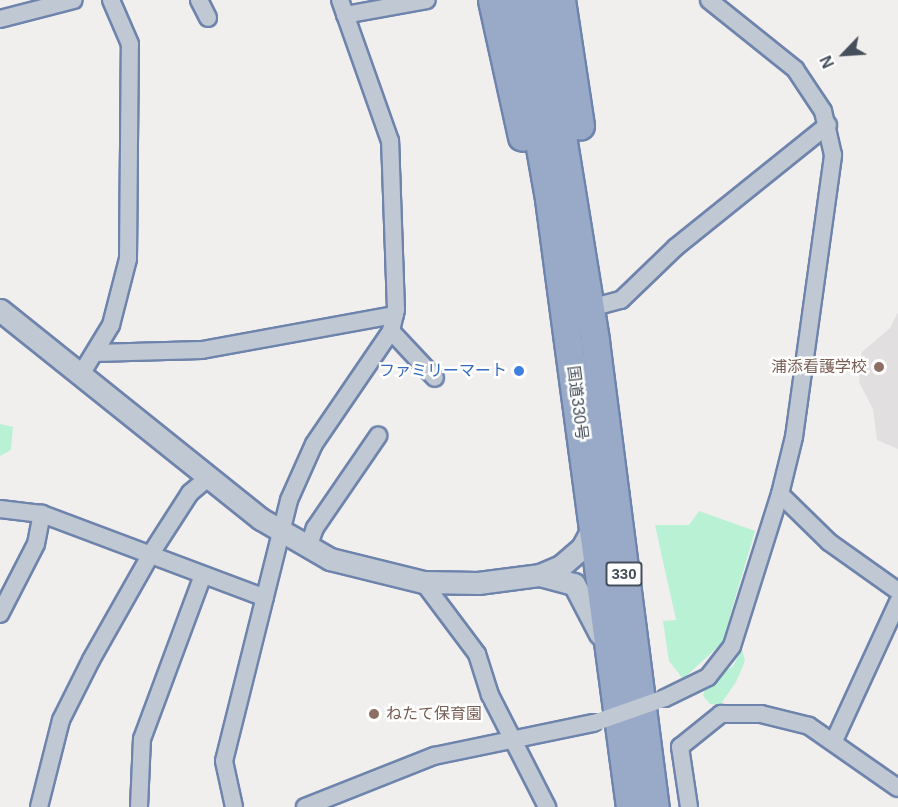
<!DOCTYPE html>
<html>
<head>
<meta charset="utf-8">
<style>
	body { margin:0 }
	#map { position:relative; width:898px; height:807px; overflow:hidden; background:#f1eeee; font-family:Arial,"Noto Sans JP",sans-serif }
	div>[style] { position:absolute }
	.education>* { inset:0; background:#e2dfe0 }
	.green>* { inset:0; background:#b9f1d5 }
	.roads { filter:drop-shadow(2px 0 #6e84ac) drop-shadow(-2px 0 #6e84ac) drop-shadow(0 2px #6e84ac) drop-shadow(0 -2px #6e84ac) }
	.minor>* { height:16px; margin:-8px; padding:0 8px; transform-origin:8px; border-radius:8px; background:#c0c8d4 }
	.tertiary>* { height:21px; margin:-10.5px; padding:0 10.5px; transform-origin:10.5px; border-radius:10.5px; background:#c0c8d4 }
	.trunk>* { height:27px; margin:-13.5px; padding:0 13.5px; transform-origin:13.5px; border-radius:13.5px; background:#98aac8 }
	.minor-bridge>* { height:16px; margin:-8px; padding:0 8px; transform-origin:8px; border-radius:8px; background:#c0c8d4 }
	.dots>* { width:16px; height:16px; translate:-50% -50%; box-sizing:border-box; border:3px solid #fff; border-radius:50% }
	span { translate:-50% -50%; white-space:nowrap; text-align:center; line-height:1.15; -webkit-text-stroke:5px #fff; paint-order:stroke }
	.shield-label span { padding:2px 4px; background:#fff; border:2px solid; border-radius:4px; -webkit-text-stroke-width:0 }
	.shield-label { font-size:15px; color:#454f5c; font-weight:700 }
	.education-label { font-size:16px; color:#785e54 }
	.right { translate:-100% -50%; text-align:right }
	.left { translate:0 -50%; text-align:left }
	.shop-label { font-size:16px; color:#366cbe }
	.street-label { font-size:16px; color:#454f5c }
	.north { position:absolute; left:814px; top:24px; width:60px; height:60px; -webkit-text-stroke:4px #fff; paint-order:stroke; rotate:245deg; font-size:16px; font-weight:700; line-height:24px; text-align:center; color:#454f5c }
	.north::after { content:''; display:block; margin:auto; width:21px; height:27px; background:#454f5c; clip-path:polygon(50% 0,100% 100%,50% 72%,0 100%) }
</style>
</head>
<body>
<div id="map">
	<div class="education">
		<i style="clip-path:polygon(898px 312px,898px 449px,877px 440px,873px 409px,859px 382px,862px 352px,890px 328px)"></i>
	</div>
	<div class="green">
		<i style="clip-path:polygon(0 424px,13px 427px,11px 450px,0 456px)"></i>
		<i style="clip-path:polygon(699px 511px,755px 531px,722px 643px,683px 679px,669px 661px,663px 621px,676px 620px,655px 525px,689px 525px)"></i>
		<i style="clip-path:polygon(742px 649px,745px 661px,736px 682px,720px 705px,710px 704px,703px 696px,706px 685px,733px 666px)"></i>
	</div>
	<div class="roads">
		<div class="minor">
			<i style="left:199px;top:0;width:20px;rotate:63deg"></i>
			<i style="left:345px;top:15px;width:83px;rotate:-10.4deg"></i>
			<i style="left:0;top:19px;width:76px;rotate:-14.4deg"></i>
			<i style="left:594px;top:307px;width:28px;rotate:-15deg"></i>
			<i style="left:621px;top:300px;width:76px;rotate:-43.9deg"></i>
			<i style="left:676px;top:247px;width:195px;rotate:-38.8deg"></i>
			<i style="left:391px;top:331px;width:64px;rotate:46.9deg"></i>
			<i style="left:95px;top:353px;width:107px;rotate:-1.6deg"></i>
			<i style="left:202px;top:350px;width:196px;rotate:-10.3deg"></i>
			<i style="left:80px;top:376px;width:60px;rotate:-58.7deg"></i>
			<i style="left:111px;top:325px;width:68px;rotate:-75.6deg"></i>
			<i style="left:128px;top:259px;width:215px;rotate:-89.5deg"></i>
			<i style="left:130px;top:44px;width:48px;rotate:-113.4deg"></i>
			<i style="left:780px;top:494px;width:69px;rotate:44.4deg"></i>
			<i style="left:829px;top:542px;width:85px;rotate:35.4deg"></i>
			<i style="left:0;top:509px;width:42px;rotate:6.8deg"></i>
			<i style="left:42px;top:514px;width:238px;rotate:20.6deg"></i>
			<i style="left:308px;top:548px;width:21px;rotate:-71deg"></i>
			<i style="left:315px;top:528px;width:112px;rotate:-55.6deg"></i>
			<i style="left:423px;top:582px;width:90px;rotate:53.1deg"></i>
			<i style="left:477px;top:654px;width:43px;rotate:72.4deg"></i>
			<i style="left:490px;top:695px;width:126px;rotate:63deg"></i>
			<i style="left:0;top:614px;width:79px;rotate:-62.8deg"></i>
			<i style="left:36px;top:544px;width:31px;rotate:-79deg"></i>
			<i style="left:665px;top:698px;width:48px;rotate:-26deg"></i>
			<i style="left:708px;top:677px;width:39px;rotate:-52deg"></i>
			<i style="left:732px;top:646px;width:159px;rotate:-72.5deg"></i>
			<i style="left:780px;top:494px;width:59px;rotate:-76.2deg"></i>
			<i style="left:794px;top:437px;width:285px;rotate:-82.1deg"></i>
			<i style="left:833px;top:155px;width:45px;rotate:-102.8deg"></i>
			<i style="left:823px;top:111px;width:50px;rotate:-123.7deg"></i>
			<i style="left:795px;top:69px;width:110px;rotate:-141.3deg"></i>
			<i style="left:834px;top:741px;width:153px;rotate:-65.3deg"></i>
			<i style="left:39px;top:807px;width:90px;rotate:-75.8deg"></i>
			<i style="left:61px;top:720px;width:67px;rotate:-63.4deg"></i>
			<i style="left:91px;top:660px;width:124px;rotate:-60.5deg"></i>
			<i style="left:152px;top:552px;width:70px;rotate:-57.2deg"></i>
			<i style="left:190px;top:493px;width:25px;rotate:-40deg"></i>
			<i style="left:139px;top:807px;width:68px;rotate:-87.5deg"></i>
			<i style="left:142px;top:739px;width:175px;rotate:-69.6deg"></i>
			<i style="left:234px;top:807px;width:47px;rotate:-102.3deg"></i>
			<i style="left:224px;top:761px;width:269px;rotate:-76deg"></i>
			<i style="left:289px;top:500px;width:61px;rotate:-65.9deg"></i>
			<i style="left:314px;top:444px;width:137px;rotate:-55.7deg"></i>
			<i style="left:391px;top:331px;width:22px;rotate:-77deg"></i>
			<i style="left:396px;top:310px;width:169px;rotate:-92deg"></i>
			<i style="left:390px;top:141px;width:150px;rotate:-109.5deg"></i>
			<i style="left:305px;top:807px;width:139px;rotate:-21.6deg"></i>
			<i style="left:434px;top:756px;width:163px;rotate:-11.7deg"></i>
			<i style="left:689px;top:807px;width:61px;rotate:-98.5deg"></i>
			<i style="left:680px;top:747px;width:53px;rotate:-38.8deg"></i>
			<i style="left:721px;top:714px;width:40px"></i>
			<i style="left:761px;top:714px;width:49px;rotate:14deg"></i>
			<i style="left:809px;top:726px;width:108px;rotate:34.9deg"></i>
		</div>
		<div class="tertiary">
			<i style="left:0;top:310px;width:334px;rotate:38.7deg"></i>
			<i style="left:261px;top:519px;width:80px;rotate:30.1deg"></i>
			<i style="left:330px;top:559px;width:96px;rotate:13.9deg"></i>
			<i style="left:423px;top:582px;width:55px;rotate:1deg"></i>
			<i style="left:478px;top:583px;width:63px;rotate:-7.4deg"></i>
			<i style="left:540px;top:575px;width:23px;rotate:-23deg"></i>
			<i style="left:561px;top:566px;width:28px;rotate:-41deg"></i>
			<i style="left:582px;top:548px;width:24px;rotate:-62deg"></i>
			<i style="left:540px;top:575px;width:35px;rotate:15deg"></i>
			<i style="left:574px;top:584px;width:56px;rotate:62.5deg"></i>
		</div>
		<div class="trunk">
			<i style="left:492px;top:0;width:140px;rotate:77.6deg"></i>
			<i style="left:514px;top:0;width:202px;rotate:80deg"></i>
			<i style="left:549px;top:199px;width:613px;rotate:82.41deg"></i>
			<i style="left:540px;top:0;width:345px;rotate:80.8deg"></i>
			<i style="left:595px;top:341px;width:470px;rotate:82.7deg"></i>
			<i style="left:561px;top:0;width:127px;rotate:81.4deg"></i>
		</div>
	</div>
	<div class="minor-bridge">
		<i style="left:594px;top:723px;width:75px;rotate:-19.4deg"></i>
	</div>
	<div class="dots">
		<i style="left:879px;top:367px;background:#8d6e63"></i>
		<i style="left:519px;top:371px;background:#3f7fe0"></i>
		<i style="left:374px;top:714px;background:#8d6e63"></i>
	</div>
	<div class="shield-label">
		<span style="left:624px;top:574px">330</span>
	</div>
	<div class="education-label">
		<span class="right" style="left:867px;top:367px">浦添看護学校</span>
		<span class="left" style="left:386px;top:714px">ねたて保育園</span>
	</div>
	<div class="shop-label">
		<span class="right" style="left:507px;top:371px">ファミリーマート</span>
	</div>
	<div class="street-label">
		<span style="left:577px;top:403px;rotate:83deg">国道330号</span>
	</div>
	<div class="north">N</div>
</div>
</body>
</html>
